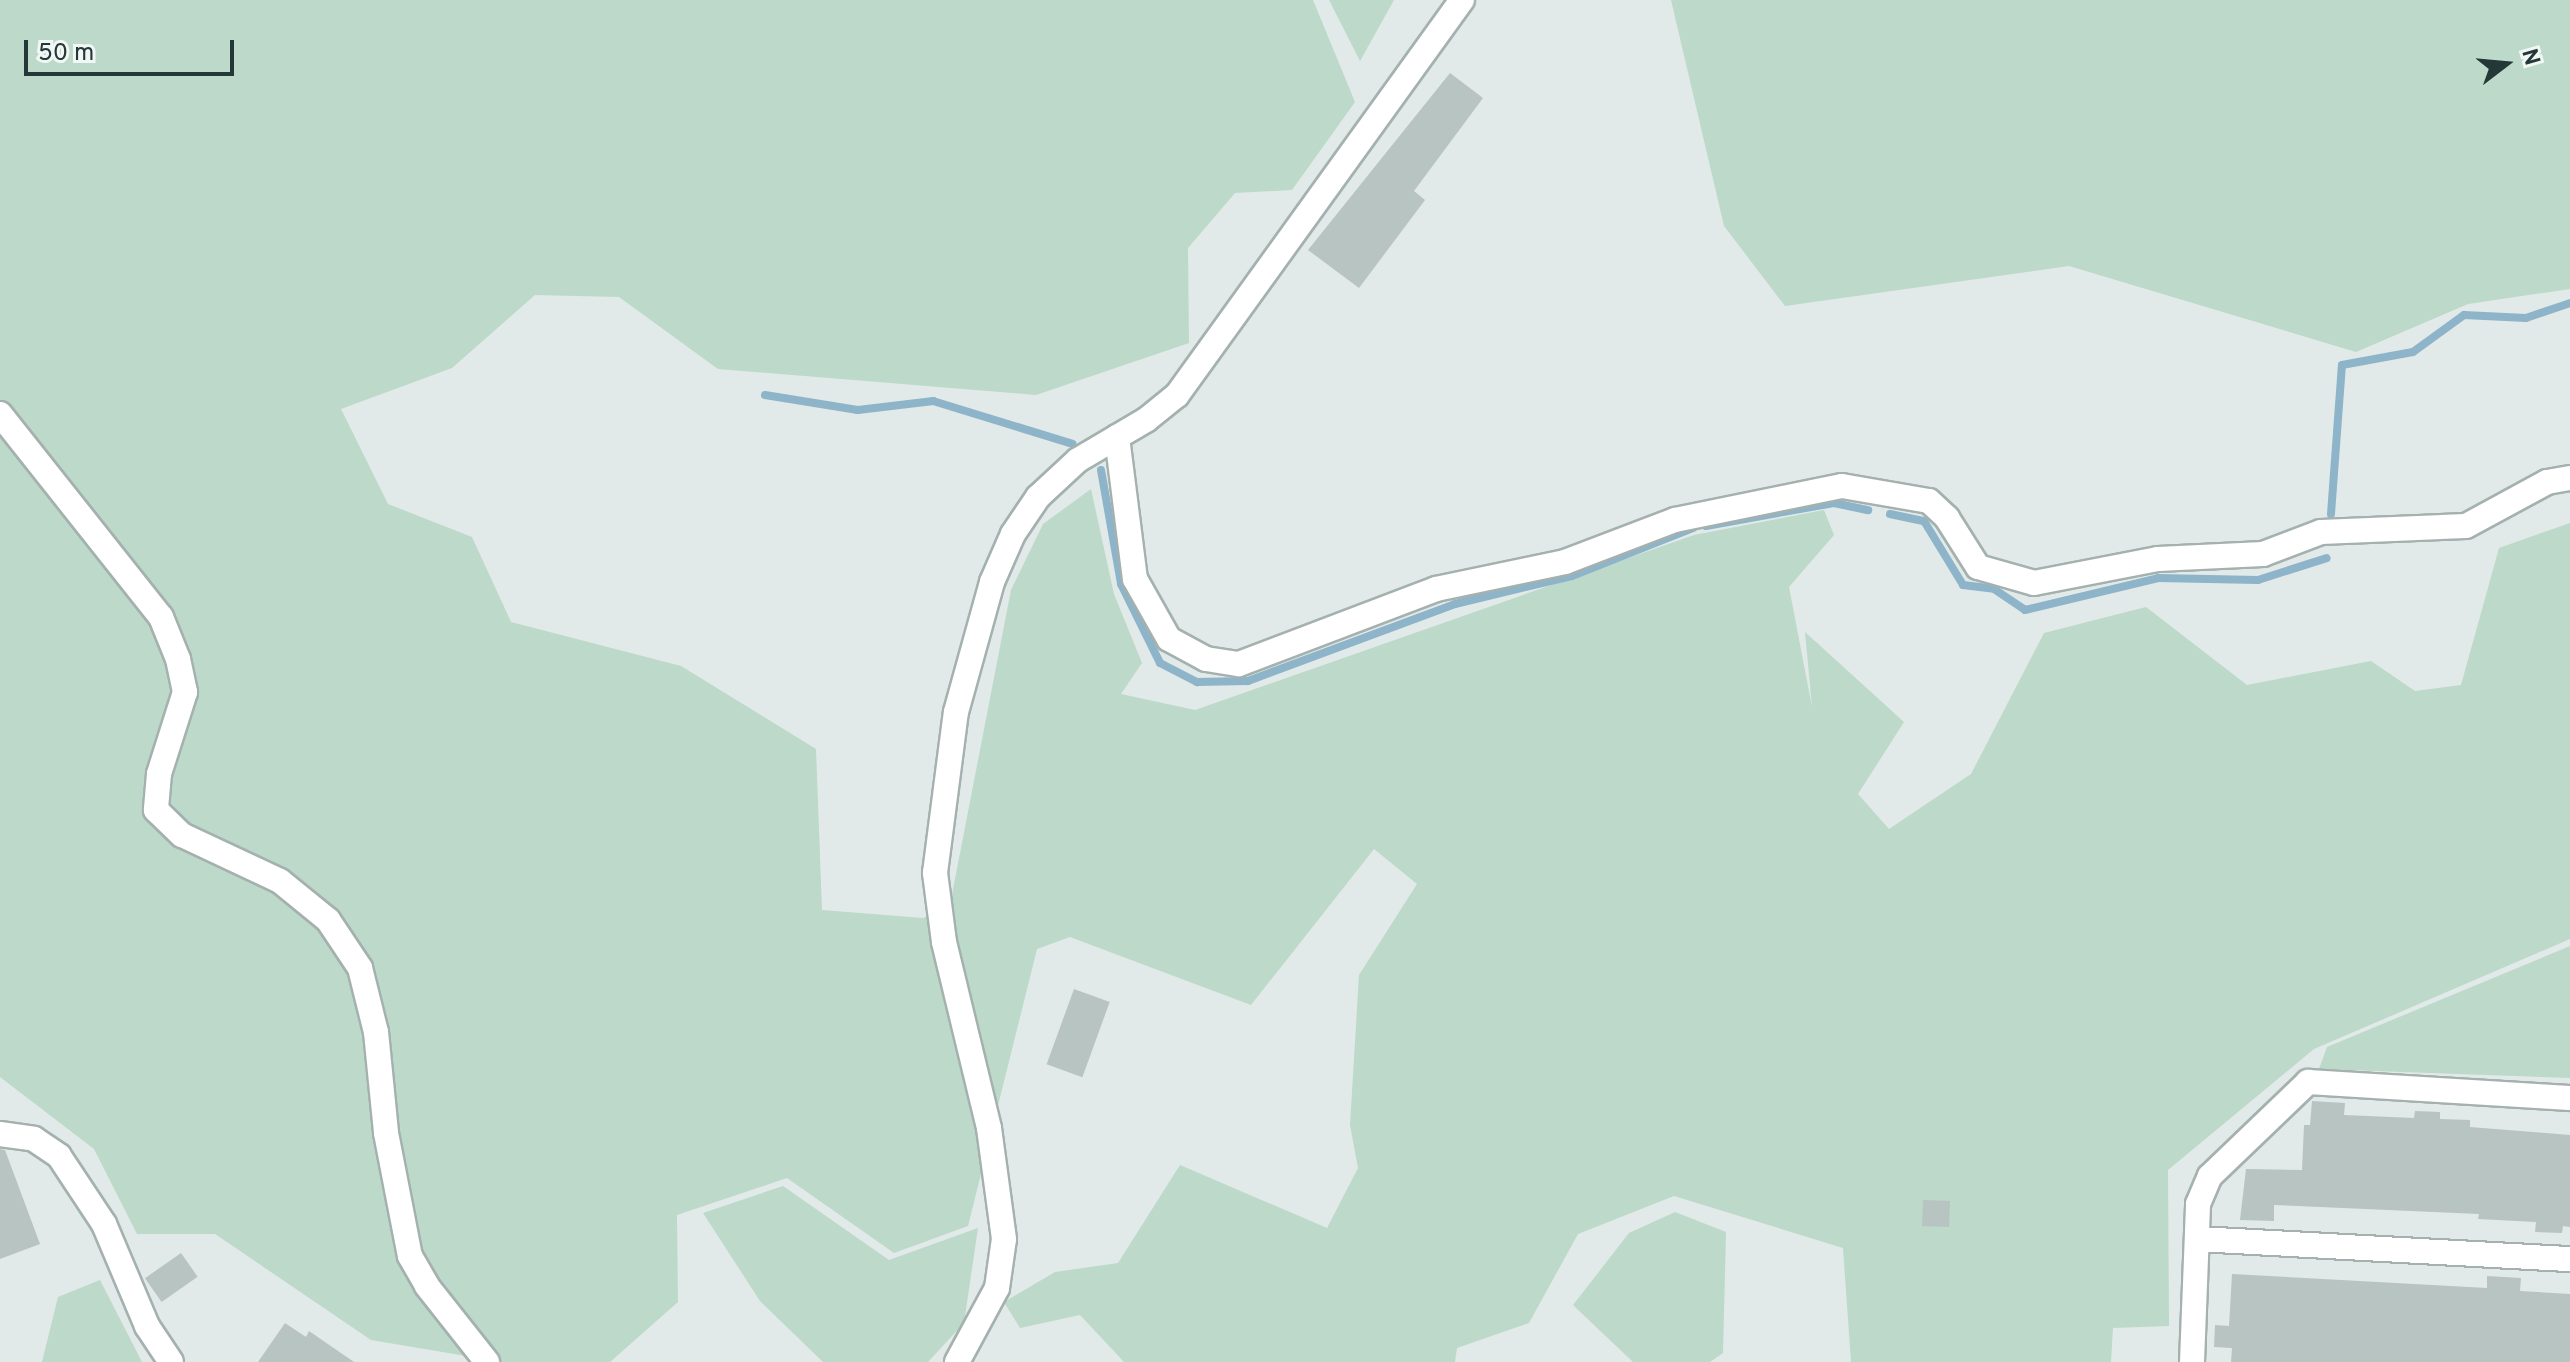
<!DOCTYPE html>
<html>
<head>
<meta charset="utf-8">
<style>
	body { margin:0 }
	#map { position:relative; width:2570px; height:1362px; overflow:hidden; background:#e1eae8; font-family:Overpass,sans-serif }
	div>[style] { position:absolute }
	.green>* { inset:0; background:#bcd9ca }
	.stream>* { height:8px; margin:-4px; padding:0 4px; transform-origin:4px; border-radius:4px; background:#8eb4c9 }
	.building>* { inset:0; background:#b7c4c1; transform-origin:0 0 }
	.roads { filter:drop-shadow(2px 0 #a4b1af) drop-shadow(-2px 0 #a4b1af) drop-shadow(0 2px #a4b1af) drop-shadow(0 -2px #a4b1af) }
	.minor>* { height:24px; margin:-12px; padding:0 12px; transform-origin:12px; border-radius:12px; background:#fff }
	span { translate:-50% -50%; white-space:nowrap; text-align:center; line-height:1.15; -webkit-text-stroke:6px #f1f7f5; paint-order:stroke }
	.north { position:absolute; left:2466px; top:24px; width:80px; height:80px; -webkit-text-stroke:6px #f1f7f5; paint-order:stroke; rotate:74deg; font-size:22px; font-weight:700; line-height:32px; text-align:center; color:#233837 }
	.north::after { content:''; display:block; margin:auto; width:28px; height:36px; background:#233837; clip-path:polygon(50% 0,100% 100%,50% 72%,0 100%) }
	.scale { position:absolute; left:24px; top:40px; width:210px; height:36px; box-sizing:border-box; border:4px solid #233837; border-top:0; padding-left:10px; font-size:24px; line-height:28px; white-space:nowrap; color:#233837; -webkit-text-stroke:6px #f1f7f5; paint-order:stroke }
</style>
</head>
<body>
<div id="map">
	<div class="green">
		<i style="clip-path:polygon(0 0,1313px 0,1355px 102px,1292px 190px,1235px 193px,1188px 248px,1189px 343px,1036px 395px,718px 369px,619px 297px,535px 295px,452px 368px,341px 409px,388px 504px,472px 537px,511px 622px,681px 666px,816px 749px,822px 910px,923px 918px,949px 910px,1011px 590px,1043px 524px,1091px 489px,1114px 594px,1142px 663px,1121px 694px,1195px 710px,1694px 535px,1824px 510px,1834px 535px,1789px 587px,1812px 707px,1805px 632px,1904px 722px,1858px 794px,1889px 829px,1971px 774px,2044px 633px,2146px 607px,2247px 685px,2371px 661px,2415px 691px,2461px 685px,2499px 548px,2570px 523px,2570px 939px,2314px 1049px,2168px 1170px,2169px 1326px,2113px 1328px,2111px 1362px,1851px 1362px,1843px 1248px,1674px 1196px,1578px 1234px,1529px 1323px,1457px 1348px,1455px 1362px,1124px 1362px,1080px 1315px,1020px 1328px,1004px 1302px,1055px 1272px,1118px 1263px,1180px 1165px,1327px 1228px,1358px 1168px,1350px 1125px,1359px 975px,1417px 884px,1374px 849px,1251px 1005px,1070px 937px,1037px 949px,968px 1226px,894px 1253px,787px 1178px,677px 1215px,678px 1302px,610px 1362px,502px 1362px,371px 1340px,215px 1234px,137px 1234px,94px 1149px,0 1077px)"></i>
		<i style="clip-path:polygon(1329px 0,1394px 0,1360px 61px)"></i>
		<i style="clip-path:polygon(1671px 0,2570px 0,2570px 289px,2468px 304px,2356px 352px,2069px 266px,1785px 306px,1724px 226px)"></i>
		<i style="clip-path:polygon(2570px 946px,2570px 1078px,2319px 1069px,2327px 1047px)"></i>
		<i style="clip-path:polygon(783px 1186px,889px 1260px,978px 1228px,964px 1323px,928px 1362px,823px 1362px,760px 1301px,703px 1213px)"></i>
		<i style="clip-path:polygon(1675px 1212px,1726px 1232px,1723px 1353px,1710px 1362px,1633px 1362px,1573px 1305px,1629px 1233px)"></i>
		<i style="clip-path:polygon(100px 1280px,142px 1362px,42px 1362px,58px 1297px)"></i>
	</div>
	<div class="stream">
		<i style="left:765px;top:395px;width:94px;rotate:9.2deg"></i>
		<i style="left:858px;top:410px;width:76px;rotate:-6.8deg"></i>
		<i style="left:933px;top:401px;width:146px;rotate:17.1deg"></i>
		<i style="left:1101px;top:470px;width:116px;rotate:80deg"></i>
		<i style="left:1121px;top:584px;width:88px;rotate:63.7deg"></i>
		<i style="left:1160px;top:663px;width:42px;rotate:27.2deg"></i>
		<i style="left:1197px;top:682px;width:51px;rotate:-1.1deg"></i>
		<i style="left:1248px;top:681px;width:221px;rotate:-20.4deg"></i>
		<i style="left:1455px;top:604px;width:120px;rotate:-13.5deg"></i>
		<i style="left:1572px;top:576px;width:130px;rotate:-21.6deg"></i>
		<i style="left:1890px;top:514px;width:35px;rotate:12deg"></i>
		<i style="left:1924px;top:521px;width:75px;rotate:58.6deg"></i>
		<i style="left:1963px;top:585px;width:31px;rotate:7deg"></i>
		<i style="left:1994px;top:589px;width:37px;rotate:34deg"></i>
		<i style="left:2025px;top:610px;width:137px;rotate:-13.5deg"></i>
		<i style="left:2158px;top:578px;width:100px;rotate:1.1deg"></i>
		<i style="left:2258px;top:580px;width:72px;rotate:-17.7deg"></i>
		<i style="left:2331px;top:514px;width:149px;rotate:-85.8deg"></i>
		<i style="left:2342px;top:365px;width:72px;rotate:-10.4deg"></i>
		<i style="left:2413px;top:352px;width:63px;rotate:-36deg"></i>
		<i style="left:2464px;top:315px;width:62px;rotate:2.8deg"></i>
		<i style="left:2526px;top:318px;width:46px;rotate:-18.8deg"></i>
		<i style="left:1706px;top:526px;width:130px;rotate:-10.2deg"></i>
		<i style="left:1834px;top:503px;width:35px;rotate:12deg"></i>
	</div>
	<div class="building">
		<i style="clip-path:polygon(1450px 73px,1483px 98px,1414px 191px,1425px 200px,1359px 288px,1308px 250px)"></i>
		<i style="left:1074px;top:989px;width:38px;height:80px;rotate:20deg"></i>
		<i style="clip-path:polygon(2312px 1101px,2345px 1103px,2344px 1115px,2414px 1118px,2415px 1111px,2440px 1112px,2440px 1119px,2470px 1120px,2470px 1127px,2570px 1135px,2570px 1227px,2563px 1226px,2562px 1233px,2535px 1232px,2536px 1222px,2478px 1219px,2479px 1214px,2274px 1205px,2274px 1221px,2240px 1220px,2246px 1169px,2302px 1170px,2304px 1125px,2310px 1125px)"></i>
		<i style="clip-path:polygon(0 1149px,5px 1150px,40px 1244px,0 1259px)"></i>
		<i style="left:1923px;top:1200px;width:27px;height:26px;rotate:2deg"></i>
		<i style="left:181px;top:1253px;width:29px;height:44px;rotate:55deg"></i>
		<i style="clip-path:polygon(2232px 1274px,2487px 1288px,2487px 1276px,2521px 1278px,2520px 1291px,2570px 1294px,2570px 1362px,2231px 1362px,2232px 1348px,2214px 1347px,2215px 1325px,2229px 1326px)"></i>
		<i style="clip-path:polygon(285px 1323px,306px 1337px,309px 1331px,354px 1362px,258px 1362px)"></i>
	</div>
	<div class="roads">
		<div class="minor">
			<i style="left:0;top:414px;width:259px;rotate:51.6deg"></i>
			<i style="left:161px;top:617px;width:45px;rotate:68deg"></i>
			<i style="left:178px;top:659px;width:34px;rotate:78deg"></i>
			<i style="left:185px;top:692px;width:86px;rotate:107.6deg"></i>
			<i style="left:159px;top:774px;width:36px;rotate:95deg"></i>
			<i style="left:156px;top:810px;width:36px;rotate:44deg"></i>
			<i style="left:182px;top:835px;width:108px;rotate:25.1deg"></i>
			<i style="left:280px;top:881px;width:62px;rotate:39.1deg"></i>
			<i style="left:328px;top:920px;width:58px;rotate:56.3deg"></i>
			<i style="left:360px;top:968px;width:66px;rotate:76deg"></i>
			<i style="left:376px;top:1032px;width:101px;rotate:84.3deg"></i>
			<i style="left:386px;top:1133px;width:125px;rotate:79deg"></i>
			<i style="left:410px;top:1256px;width:34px;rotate:60deg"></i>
			<i style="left:427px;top:1286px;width:97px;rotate:51.7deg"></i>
			<i style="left:1117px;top:437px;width:143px;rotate:82.8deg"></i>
			<i style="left:1135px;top:579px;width:69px;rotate:60.5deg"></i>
			<i style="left:1169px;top:639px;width:42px;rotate:28.4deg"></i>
			<i style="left:1206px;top:659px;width:33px;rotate:9deg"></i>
			<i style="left:1239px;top:664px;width:211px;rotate:-20.8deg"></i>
			<i style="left:1436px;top:589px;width:132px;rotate:-11.8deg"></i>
			<i style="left:1565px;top:562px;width:118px;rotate:-20.9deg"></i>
			<i style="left:1675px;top:520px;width:170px;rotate:-11.5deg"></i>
			<i style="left:1842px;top:486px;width:88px;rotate:9.8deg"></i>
			<i style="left:1929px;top:501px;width:25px;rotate:43deg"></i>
			<i style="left:1947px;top:518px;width:58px;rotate:57.7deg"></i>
			<i style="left:1978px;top:567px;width:58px;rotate:15.9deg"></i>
			<i style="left:2034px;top:583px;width:126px;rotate:-11deg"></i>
			<i style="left:2158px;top:559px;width:105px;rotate:-2.7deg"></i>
			<i style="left:2263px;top:554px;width:62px;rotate:-20.8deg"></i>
			<i style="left:2321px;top:532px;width:145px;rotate:-2.4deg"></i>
			<i style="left:2466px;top:526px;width:92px;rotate:-28.5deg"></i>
			<i style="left:2547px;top:482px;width:23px;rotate:-10deg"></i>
			<i style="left:0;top:1134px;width:34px;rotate:8deg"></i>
			<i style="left:34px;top:1139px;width:30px;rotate:34deg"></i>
			<i style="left:59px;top:1156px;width:82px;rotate:56.5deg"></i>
			<i style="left:104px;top:1224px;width:111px;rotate:67.1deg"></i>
			<i style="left:147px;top:1326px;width:43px;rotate:56.3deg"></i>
			<i style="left:2198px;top:1239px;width:373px;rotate:3.1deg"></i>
			<i style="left:957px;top:1362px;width:84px;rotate:-61.6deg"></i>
			<i style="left:997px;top:1288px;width:49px;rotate:-81.9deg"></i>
			<i style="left:1004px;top:1239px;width:112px;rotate:-97.7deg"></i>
			<i style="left:989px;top:1128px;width:191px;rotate:-103.6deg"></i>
			<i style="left:944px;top:942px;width:70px;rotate:-97.4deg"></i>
			<i style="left:935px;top:873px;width:162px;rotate:-82.6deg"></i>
			<i style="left:956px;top:712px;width:135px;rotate:-74.5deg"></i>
			<i style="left:992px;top:582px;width:52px;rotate:-66.4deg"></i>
			<i style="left:1013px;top:534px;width:45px;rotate:-56deg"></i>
			<i style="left:1038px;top:497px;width:54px;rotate:-42.8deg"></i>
			<i style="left:1078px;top:460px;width:79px;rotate:-30.5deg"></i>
			<i style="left:1146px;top:420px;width:40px;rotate:-39deg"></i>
			<i style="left:1177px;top:395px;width:487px;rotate:-54.2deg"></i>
			<i style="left:2192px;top:1362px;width:158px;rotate:-87.8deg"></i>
			<i style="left:2198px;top:1204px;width:30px;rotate:-67deg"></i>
			<i style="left:2210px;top:1176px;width:136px;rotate:-43.8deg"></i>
			<i style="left:2308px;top:1082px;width:262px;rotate:3.5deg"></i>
		</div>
	</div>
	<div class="north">N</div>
	<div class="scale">50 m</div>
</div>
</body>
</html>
